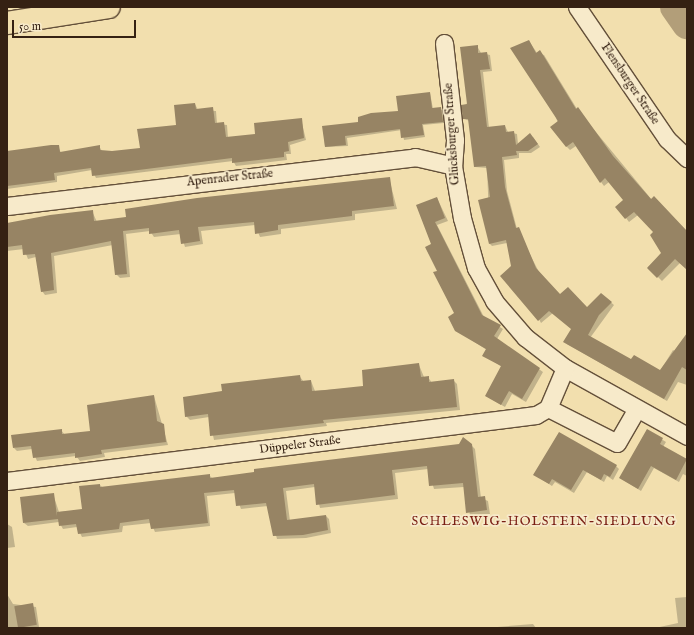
<!DOCTYPE html>
<html>
<head>
<meta charset="utf-8">
<style>
	body { margin:0 }
	#map { position:relative; width:694px; height:635px; overflow:hidden; background:#f2dfae; font-family:"IM FELL English",serif }
	div>[style] { position:absolute }
	.shadow>* { inset:0; background:#0003 }
	.river>* { height:30px; margin:-15px; padding:0 15px; transform-origin:15px; border-radius:15px; background:#b29e79 }
	.building>* { inset:0; background:#978464; transform-origin:0 0 }
	.roads { filter:drop-shadow(1px 0 #64503a) drop-shadow(-1px 0 #64503a) drop-shadow(0 1px #64503a) drop-shadow(0 -1px #64503a) }
	.minor>* { height:17px; margin:-8.5px; padding:0 8.5px; transform-origin:8.5px; border-radius:8.5px; background:#f7eaca }
	.highway>* { height:22px; margin:-11px; padding:0 11px; transform-origin:11px; border-radius:11px; background:#f2dfae }
	span { translate:-50% -50%; white-space:nowrap; text-align:center; line-height:1.15; -webkit-text-stroke:3.5px #f7eaca; paint-order:stroke }
	.street-label { font-size:12px; color:#352113 }
	.neighbourhood-label { font-size:13px; color:#7a1f14; letter-spacing:1px }
	.frame { position:absolute; inset:0; border:8px solid #352113; pointer-events:none }
	.scale { position:absolute; left:12px; top:20px; width:124px; height:18px; box-sizing:border-box; border:2px solid #352113; border-top:0; padding-left:5px; font-size:12px; line-height:14px; white-space:nowrap; color:#352113; -webkit-text-stroke:3px #f7eaca; paint-order:stroke }
</style>
</head>
<body>
<div id="map">
	<div class="shadow">
		<i style="clip-path:polygon(529px 41px,537px 53px,544px 55px,577px 109px,652px 200px,687px 232px,687px 269px,680px 263px,662px 281px,648px 267px,663px 253px,655px 232px,638px 215px,629px 222px,626px 218px,625px 200px,609px 182px,604px 186px,601px 182px,576px 146px,570px 150px,566px 146px)"></i>
		<i style="clip-path:polygon(477px 46px,481px 53px,490px 55px,492px 71px,483px 72px,489px 128px,505px 126px,508px 132px,517px 134px,518px 144px,533px 137px,540px 147px,531px 153px,519px 153px,519px 158px,504px 160px,507px 191px,517px 229px,539px 272px,560px 296px,587px 309px,601px 294px,614px 305px,590px 338px,632px 361px,660px 371px,673px 350px,687px 358px,687px 385px,678px 382px,667px 401px,567px 344px,572px 329px,553px 313px,541px 323px,512px 266px,507px 243px,492px 246px,490px 244px,487px 168px,475px 167px,470px 121px,464px 119px)"></i>
		<i style="clip-path:polygon(430px 93px,433px 109px,443px 110px,444px 123px,423px 125px,425px 137px,404px 140px,402px 130px,347px 138px,348px 146px,325px 147px,323px 127px,359px 123px,399px 112px)"></i>
		<i style="clip-path:polygon(195px 104px,198px 110px,216px 111px,217px 124px,227px 125px,228px 138px,257px 135px,301px 119px,306px 140px,290px 145px,291px 154px,286px 154px,287px 160px,236px 166px,233px 161px,96px 178px,92px 170px,57px 176px,57px 182px,7px 189px,7px 152px,58px 146px,61px 153px,99px 146px,102px 151px,112px 152px,141px 149px,177px 125px)"></i>
		<i style="clip-path:polygon(389px 178px,397px 209px,355px 214px,355px 220px,281px 229px,281px 234px,260px 237px,255px 225px,201px 231px,203px 244px,185px 247px,181px 234px,154px 237px,150px 231px,126px 234px,130px 277px,120px 278px,116px 274px,113px 245px,54px 256px,57px 293px,45px 295px,42px 291px,36px 257px,28px 259px,24px 249px,7px 251px,7px 224px,92px 211px,97px 222px)"></i>
		<i style="clip-path:polygon(437px 198px,448px 221px,437px 225px,484px 317px,503px 329px,497px 339px,543px 372px,526px 402px,512px 394px,505px 407px,486px 396px,502px 367px,484px 355px,487px 350px,456px 330px,455px 314px,438px 271px,432px 244px)"></i>
		<i style="clip-path:polygon(419px 365px,424px 377px,428px 377px,432px 383px,453px 380px,457px 384px,460px 410px,326px 423px,327px 426px,214px 440px,209px 417px,190px 420px,186px 416px,223px 392px,300px 377px,304px 382px,311px 381px,315px 391px,364px 387px)"></i>
		<i style="clip-path:polygon(154px 396px,168px 445px,104px 453px,105px 457px,80px 461px,76px 456px,37px 461px,32px 449px,17px 451px,14px 448px,61px 430px,65px 435px,91px 432px)"></i>
		<i style="clip-path:polygon(647px 430px,666px 442px,663px 447px,687px 461px,687px 476px,683px 474px,679px 482px,654px 468px,641px 491px,620px 478px)"></i>
		<i style="clip-path:polygon(471px 445px,475px 449px,481px 498px,488px 501px,490px 514px,470px 515px,464px 487px,434px 489px,428px 469px,395px 473px,398px 499px,320px 508px,315px 487px,286px 491px,290px 521px,326px 516px,329px 519px,331px 533px,306px 538px,277px 539px,268px 506px,241px 509px,235px 493px,207px 496px,210px 526px,155px 532px,151px 523px,123px 526px,122px 532px,82px 537px,77px 527px,63px 529px,59px 522px,28px 526px,24px 523px,53px 494px,59px 512px,83px 510px,100px 485px,103px 488px,209px 475px,213px 479px)"></i>
		<i style="clip-path:polygon(616px 466px,619px 469px,613px 480px,607px 476px,604px 482px,587px 472px,574px 493px,555px 482px,552px 486px,535px 475px)"></i>
		<i style="clip-path:polygon(7px 524px,12px 527px,15px 547px,7px 548px)"></i>
		<i style="clip-path:polygon(7px 594px,13px 604px,36px 607px,39px 627px,7px 628px)"></i>
		<i style="clip-path:polygon(687px 597px,687px 628px,655px 628px,678px 623px,675px 598px)"></i>
		<i style="clip-path:polygon(533px 624px,536px 628px,485px 628px)"></i>
	</div>
	<div class="river">
		<i style="left:675px;top:7px;width:21px;rotate:55deg"></i>
	</div>
	<div class="building">
		<i style="clip-path:polygon(529px 40px,536px 53px,540px 50px,576px 109px,578px 107px,613px 156px,651px 199px,654px 196px,687px 231px,687px 270px,675px 259px,657px 278px,647px 268px,661px 253px,650px 235px,653px 232px,634px 212px,625px 219px,615px 207px,623px 200px,605px 178px,600px 183px,573px 142px,566px 147px,550px 127px,558px 121px,510px 48px)"></i>
		<i style="clip-path:polygon(478px 45px,478px 53px,487px 52px,490px 69px,480px 70px,487px 127px,505px 125px,506px 132px,514px 131px,516px 145px,530px 133px,538px 144px,528px 151px,516px 151px,517px 155px,502px 157px,505px 187px,516px 228px,519px 227px,536px 268px,560px 294px,568px 287px,587px 307px,601px 293px,612px 302px,599px 315px,588px 335px,631px 359px,634px 355px,660px 370px,687px 333px,687px 370px,682px 367px,664px 399px,563px 342px,571px 329px,549px 311px,538px 321px,500px 276px,511px 266px,506px 240px,489px 244px,478px 200px,490px 197px,486px 166px,474px 167px,468px 119px,463px 119px,461px 105px,467px 104px,460px 47px)"></i>
		<i style="clip-path:polygon(430px 92px,432px 108px,441px 107px,443px 122px,422px 124px,424px 135px,401px 138px,400px 129px,345px 136px,346px 145px,325px 147px,322px 126px,358px 122px,358px 117px,371px 113px,398px 111px,396px 96px)"></i>
		<i style="clip-path:polygon(195px 103px,196px 109px,213px 107px,215px 123px,224px 122px,226px 137px,255px 134px,254px 123px,302px 118px,304px 138px,288px 142px,289px 151px,284px 152px,284px 157px,232px 163px,232px 158px,92px 176px,91px 168px,54px 173px,55px 180px,7px 186px,7px 151px,51px 145px,59px 145px,60px 152px,100px 145px,100px 150px,112px 151px,140px 148px,137px 129px,176px 125px,174px 105px)"></i>
		<i style="clip-path:polygon(390px 177px,394px 206px,352px 211px,352px 216px,278px 225px,278px 230px,255px 234px,254px 222px,198px 227px,200px 241px,181px 244px,179px 230px,149px 234px,149px 228px,123px 231px,127px 274px,115px 275px,111px 241px,51px 253px,54px 290px,41px 292px,35px 254px,23px 255px,22px 245px,7px 247px,7px 223px,50px 215px,93px 210px,94px 221px,126px 217px,125px 209px,197px 198px)"></i>
		<i style="clip-path:polygon(437px 197px,445px 218px,435px 222px,482px 315px,501px 325px,494px 336px,540px 368px,522px 399px,509px 391px,501px 405px,485px 396px,501px 366px,482px 356px,486px 349px,455px 331px,448px 317px,454px 313px,433px 272px,437px 271px,425px 247px,431px 244px,416px 205px)"></i>
		<i style="clip-path:polygon(419px 363px,421px 377px,429px 376px,429px 382px,454px 379px,457px 407px,323px 420px,324px 423px,210px 436px,208px 414px,185px 417px,183px 397px,222px 391px,221px 384px,300px 375px,301px 381px,311px 380px,312px 391px,325px 390px,363px 386px,362px 370px)"></i>
		<i style="clip-path:polygon(154px 395px,157px 421px,164px 424px,166px 442px,101px 450px,102px 454px,75px 458px,75px 453px,33px 458px,31px 446px,13px 448px,11px 435px,62px 429px,62px 434px,90px 431px,87px 405px)"></i>
		<i style="clip-path:polygon(647px 429px,663px 438px,660px 444px,687px 459px,676px 480px,651px 466px,638px 489px,619px 478px)"></i>
		<i style="clip-path:polygon(559px 432px,617px 465px,610px 477px,604px 474px,601px 480px,583px 470px,571px 490px,552px 479px,549px 484px,533px 475px)"></i>
		<i style="clip-path:polygon(463px 437px,472px 444px,478px 497px,485px 496px,487px 510px,466px 513px,463px 483px,429px 486px,427px 466px,392px 470px,395px 495px,316px 505px,314px 484px,283px 488px,287px 520px,326px 515px,328px 530px,303px 535px,273px 536px,266px 503px,236px 506px,234px 490px,204px 493px,208px 523px,151px 529px,149px 519px,120px 523px,119px 529px,78px 534px,76px 524px,59px 526px,58px 519px,23px 523px,20px 497px,54px 493px,57px 516px,57px 512px,82px 509px,79px 486px,100px 484px,100px 487px,210px 474px,210px 478px,254px 472px,254px 469px,459px 444px)"></i>
		<i style="left:33px;top:603px;width:22px;height:19px;rotate:80deg"></i>
	</div>
	<div class="roads">
		<div class="minor">
			<i style="left:577px;top:7px;width:160px;rotate:55.7deg"></i>
			<i style="left:667px;top:139px;width:28px;rotate:44deg"></i>
			<i style="left:444px;top:43px;width:98px;rotate:83.5deg"></i>
			<i style="left:455px;top:140px;width:26px;rotate:94deg"></i>
			<i style="left:453px;top:166px;width:53px;rotate:80.2deg"></i>
			<i style="left:462px;top:218px;width:52px;rotate:74.4deg"></i>
			<i style="left:476px;top:268px;width:38px;rotate:61deg"></i>
			<i style="left:494px;top:301px;width:48px;rotate:49.3deg"></i>
			<i style="left:525px;top:337px;width:51px;rotate:37.8deg"></i>
			<i style="left:565px;top:368px;width:140px;rotate:29.1deg"></i>
			<i style="left:7px;top:206px;width:411px;rotate:-6.8deg"></i>
			<i style="left:415px;top:157px;width:39px;rotate:13deg"></i>
			<i style="left:548px;top:408px;width:77px;rotate:26.9deg"></i>
			<i style="left:617px;top:443px;width:39px;rotate:-60deg"></i>
			<i style="left:7px;top:481px;width:533px;rotate:-7.11deg"></i>
			<i style="left:536px;top:415px;width:14px;rotate:-30deg"></i>
			<i style="left:548px;top:408px;width:43px;rotate:-67deg"></i>
		</div>
		<div class="highway">
			<i style="left:7px;top:23px;width:103px;rotate:-8.9deg"></i>
		</div>
	</div>
	<div class="street-label">
		<span style="left:630px;top:84px;rotate:56deg">Flensburger Straße</span>
		<span style="left:452px;top:134px;rotate:-94deg">Glücksburger Straße</span>
		<span style="left:230px;top:178px;rotate:-6deg">Apenrader Straße</span>
		<span style="left:300px;top:445px;rotate:-7deg">Düppeler Straße</span>
	</div>
	<div class="neighbourhood-label">
		<span style="left:544px;top:522px">SCHLESWIG-HOLSTEIN-SIEDLUNG</span>
	</div>
	<div class="frame"></div>
	<div class="scale">50 m</div>
</div>
</body>
</html>
